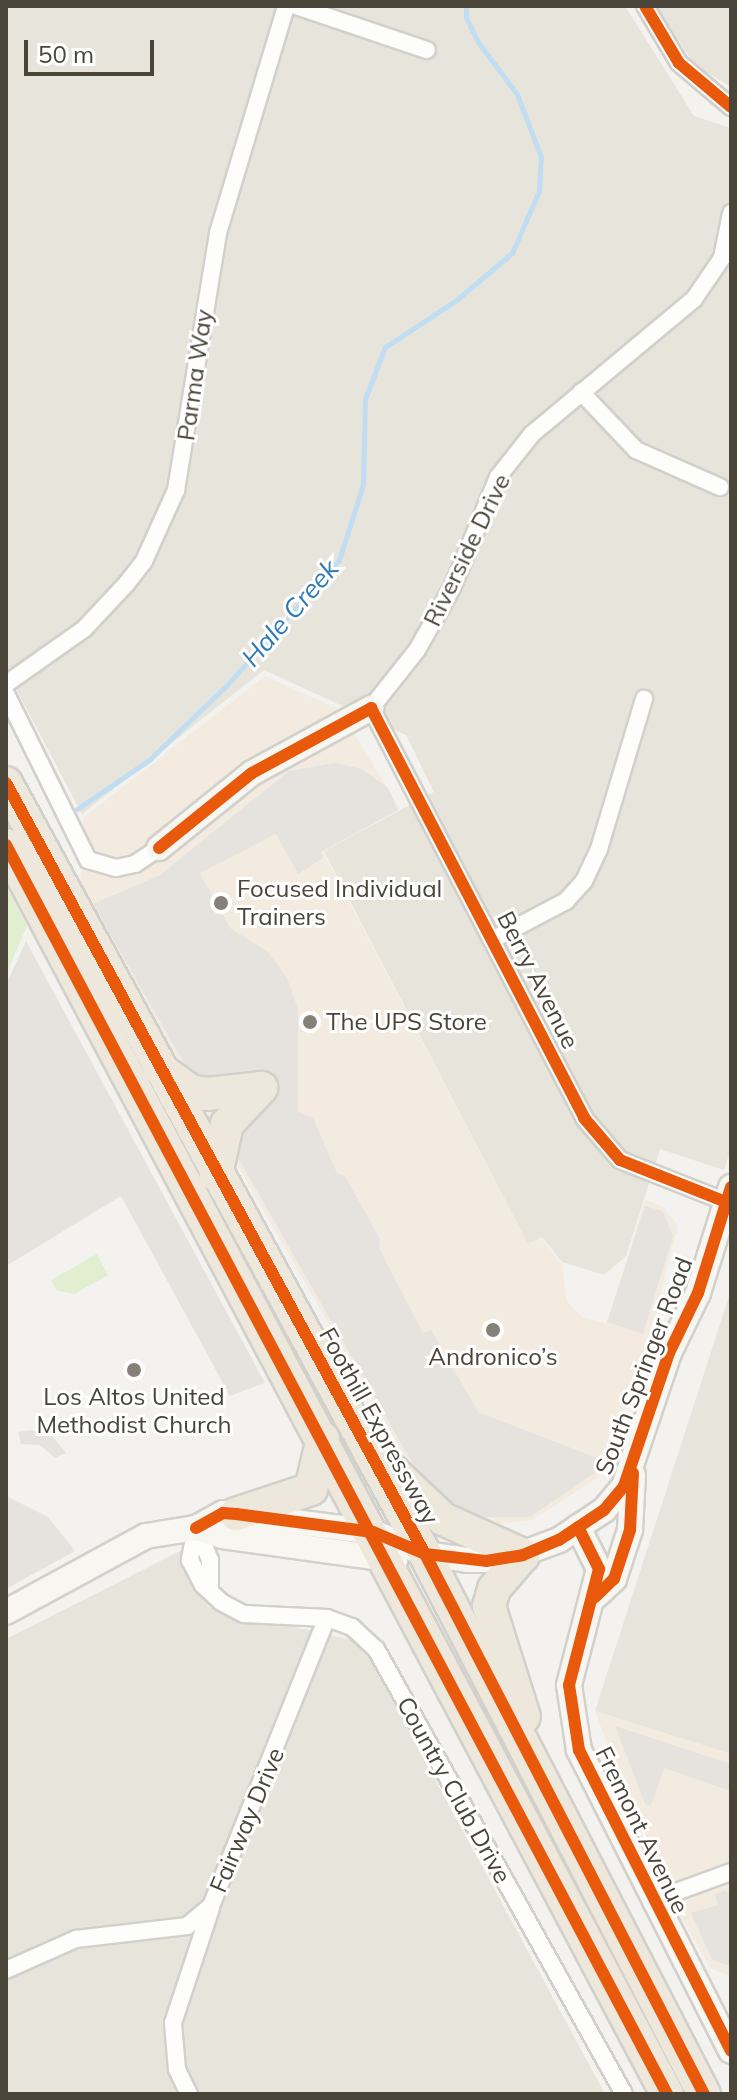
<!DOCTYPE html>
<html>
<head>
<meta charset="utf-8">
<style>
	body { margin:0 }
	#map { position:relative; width:737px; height:2100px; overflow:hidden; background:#f4f2ee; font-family:Mulish,sans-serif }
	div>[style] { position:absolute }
	.residential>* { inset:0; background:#e7e4dc }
	.commercial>* { inset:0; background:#f3ebdf }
	.green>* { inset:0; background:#e1eecf }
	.parking>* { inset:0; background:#e6e3df }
	.stream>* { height:5px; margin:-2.5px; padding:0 2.5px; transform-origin:2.5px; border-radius:2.5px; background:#c0ddf1 }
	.roads { filter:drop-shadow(2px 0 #d2d0cb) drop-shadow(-2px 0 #d2d0cb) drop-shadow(0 2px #d2d0cb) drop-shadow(0 -2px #d2d0cb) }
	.street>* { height:16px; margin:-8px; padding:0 8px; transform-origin:8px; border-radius:8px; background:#fdfdfc }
	.secondary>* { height:24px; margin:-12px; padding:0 12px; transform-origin:12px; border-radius:12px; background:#f7f6f1 }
	.highway>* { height:32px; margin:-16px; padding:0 16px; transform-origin:16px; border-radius:16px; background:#ede8db }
	.cycleway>* { height:12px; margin:-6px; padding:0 6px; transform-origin:6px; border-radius:6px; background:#e8590c }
	.dots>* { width:22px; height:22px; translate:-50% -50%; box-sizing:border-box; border:4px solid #fff; border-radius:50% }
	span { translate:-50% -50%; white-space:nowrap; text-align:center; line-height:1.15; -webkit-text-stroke:6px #fff; paint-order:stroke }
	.street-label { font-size:24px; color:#4b4439 }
	.poi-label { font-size:24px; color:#4b4439 }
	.left { translate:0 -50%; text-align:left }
	.water-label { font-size:26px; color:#2e7ab2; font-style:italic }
	.frame { position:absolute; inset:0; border:8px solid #4b4439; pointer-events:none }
	.scale { position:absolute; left:24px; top:40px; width:130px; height:36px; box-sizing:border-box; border:4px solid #4b4439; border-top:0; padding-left:10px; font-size:24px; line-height:28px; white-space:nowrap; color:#4b4439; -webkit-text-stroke:6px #fff; paint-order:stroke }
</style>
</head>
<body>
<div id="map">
	<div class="residential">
		<i style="clip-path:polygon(6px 6px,625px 6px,694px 116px,731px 128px,731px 1148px,724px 1170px,660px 1149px,626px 1256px,604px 1275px,562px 1262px,542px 1237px,528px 1244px,324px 851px,434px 792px,406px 735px,264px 670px,82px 814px,6px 670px)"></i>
		<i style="clip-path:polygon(655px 6px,731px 6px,731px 87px,695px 65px)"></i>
		<i style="clip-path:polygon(731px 1290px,731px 1754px,595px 1711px)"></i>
		<i style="clip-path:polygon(184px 1549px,208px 1607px,352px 1640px,371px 1661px,605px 2094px,6px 2094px,6px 1639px)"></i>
	</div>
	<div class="commercial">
		<i style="clip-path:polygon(265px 676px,340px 710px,400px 809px,323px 852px,528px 1244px,541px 1238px,562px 1265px,567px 1301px,581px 1316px,607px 1324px,645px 1200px,662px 1206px,678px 1225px,648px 1341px,602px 1475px,532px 1520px,499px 1524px,455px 1520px,422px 1486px,80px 892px,84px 817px)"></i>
		<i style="clip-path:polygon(595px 1711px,731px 1754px,731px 1976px,711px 1969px,653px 1867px)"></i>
	</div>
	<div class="green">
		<i style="clip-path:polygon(6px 886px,27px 926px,6px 975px)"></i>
		<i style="clip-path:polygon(97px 1254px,108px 1275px,74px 1294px,56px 1290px,51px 1280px)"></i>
	</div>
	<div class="parking">
		<i style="clip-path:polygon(335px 763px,362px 769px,388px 788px,398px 810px,321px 852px,323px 858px,298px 874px,276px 834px,200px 873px,230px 928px,268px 952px,287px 978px,298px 1009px,298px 1111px,313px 1118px,337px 1173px,345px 1176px,380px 1239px,379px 1248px,423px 1333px,431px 1330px,478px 1412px,602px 1460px,595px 1473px,530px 1517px,460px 1517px,422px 1480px,93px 904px,160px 875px,289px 771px)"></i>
		<i style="clip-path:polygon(26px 941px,265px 1383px,230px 1396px,121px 1196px,6px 1266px,6px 985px)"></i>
		<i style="clip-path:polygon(645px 1206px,663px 1211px,673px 1236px,643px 1334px,607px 1322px)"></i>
		<i style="clip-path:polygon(31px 1430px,53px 1437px,66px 1453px,55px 1458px,40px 1445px,21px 1444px,18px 1432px)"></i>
		<i style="clip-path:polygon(6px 1496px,48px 1517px,75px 1551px,6px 1589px)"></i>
		<i style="clip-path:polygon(615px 1726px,731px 1764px,731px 1791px,664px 1768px,651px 1806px,645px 1804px)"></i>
		<i style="clip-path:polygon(726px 1890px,731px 1898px,731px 1966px,712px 1960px,691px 1913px,718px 1905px,715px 1894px)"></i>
	</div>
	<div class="stream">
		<i style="left:77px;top:809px;width:87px;rotate:-34.2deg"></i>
		<i style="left:149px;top:760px;width:107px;rotate:-43.9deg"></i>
		<i style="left:226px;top:686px;width:169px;rotate:-48.1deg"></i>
		<i style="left:339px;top:560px;width:79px;rotate:-72.3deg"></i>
		<i style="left:363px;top:485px;width:86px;rotate:-88.7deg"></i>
		<i style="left:365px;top:399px;width:56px;rotate:-69deg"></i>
		<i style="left:385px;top:347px;width:84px;rotate:-33.3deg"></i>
		<i style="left:455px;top:301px;width:75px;rotate:-40.1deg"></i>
		<i style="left:512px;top:253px;width:68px;rotate:-66.5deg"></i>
		<i style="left:539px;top:191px;width:34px;rotate:-87deg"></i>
		<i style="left:541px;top:157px;width:67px;rotate:-110.9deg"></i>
		<i style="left:517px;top:94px;width:65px;rotate:-126.9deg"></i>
		<i style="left:478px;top:42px;width:28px;rotate:-116deg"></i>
		<i style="left:466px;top:17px;width:11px;rotate:-90deg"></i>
	</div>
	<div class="roads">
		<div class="street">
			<i style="left:296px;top:6px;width:138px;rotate:18.6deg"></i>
			<i style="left:645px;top:6px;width:66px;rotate:59.2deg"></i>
			<i style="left:679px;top:63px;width:68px;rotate:40.2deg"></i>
			<i style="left:731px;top:213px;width:46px;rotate:101.3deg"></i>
			<i style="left:722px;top:258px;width:50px;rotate:124.3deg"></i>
			<i style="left:694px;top:299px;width:211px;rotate:140.2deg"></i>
			<i style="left:532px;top:434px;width:55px;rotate:128.3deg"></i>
			<i style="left:498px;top:477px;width:120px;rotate:112.5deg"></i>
			<i style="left:452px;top:588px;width:71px;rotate:119.4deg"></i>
			<i style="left:417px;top:650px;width:74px;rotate:128.4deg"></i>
			<i style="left:371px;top:708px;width:462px;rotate:62.5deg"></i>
			<i style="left:584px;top:1118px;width:55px;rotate:49.4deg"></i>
			<i style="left:620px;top:1160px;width:119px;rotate:21.6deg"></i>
			<i style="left:581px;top:392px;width:80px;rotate:46.5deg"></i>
			<i style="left:636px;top:450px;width:92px;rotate:23.8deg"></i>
			<i style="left:6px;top:684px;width:95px;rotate:-35.2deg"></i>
			<i style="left:84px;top:629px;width:63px;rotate:-46.9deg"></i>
			<i style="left:127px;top:583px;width:28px;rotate:-52deg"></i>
			<i style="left:144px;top:561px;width:78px;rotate:-65.7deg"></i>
			<i style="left:176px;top:490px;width:260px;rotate:-80.7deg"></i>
			<i style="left:218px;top:233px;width:237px;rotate:-73.3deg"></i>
			<i style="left:6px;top:694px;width:185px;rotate:63.7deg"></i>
			<i style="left:88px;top:860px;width:29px;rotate:16deg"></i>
			<i style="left:116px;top:868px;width:19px;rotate:-12deg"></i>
			<i style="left:135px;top:864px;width:29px;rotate:-34deg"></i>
			<i style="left:492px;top:940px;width:84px;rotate:-27.8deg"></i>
			<i style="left:566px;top:901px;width:27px;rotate:-48deg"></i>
			<i style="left:584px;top:881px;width:35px;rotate:-65deg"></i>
			<i style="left:599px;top:849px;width:157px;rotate:-73.3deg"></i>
			<i style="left:196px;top:1528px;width:33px;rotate:101deg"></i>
			<i style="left:190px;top:1560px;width:28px;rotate:63deg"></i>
			<i style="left:203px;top:1585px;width:25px;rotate:43deg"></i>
			<i style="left:221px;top:1602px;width:26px;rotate:28deg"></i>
			<i style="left:244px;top:1614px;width:83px;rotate:2.8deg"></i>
			<i style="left:327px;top:1618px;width:27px;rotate:20deg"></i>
			<i style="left:352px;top:1627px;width:33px;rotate:43deg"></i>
			<i style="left:376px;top:1649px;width:509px;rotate:60.87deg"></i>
			<i style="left:197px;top:1528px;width:35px;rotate:68deg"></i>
			<i style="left:210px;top:1560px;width:27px;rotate:90deg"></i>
			<i style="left:651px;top:1901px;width:85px;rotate:-19.9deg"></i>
			<i style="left:6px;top:1970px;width:77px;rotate:-23.9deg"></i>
			<i style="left:76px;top:1939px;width:112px;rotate:-6.7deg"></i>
			<i style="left:187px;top:1926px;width:31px;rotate:-40deg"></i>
			<i style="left:211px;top:1906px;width:310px;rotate:-68.1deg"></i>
			<i style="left:189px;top:2094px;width:28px;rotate:-116deg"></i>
			<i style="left:177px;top:2069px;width:46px;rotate:-95deg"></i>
			<i style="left:173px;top:2023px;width:121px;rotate:-71.7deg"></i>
		</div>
		<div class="secondary">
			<i style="left:159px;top:848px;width:119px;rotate:-38.9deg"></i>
			<i style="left:252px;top:773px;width:136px;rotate:-28.6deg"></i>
			<i style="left:578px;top:1527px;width:47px;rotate:63.4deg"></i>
			<i style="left:599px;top:1569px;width:120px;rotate:104.5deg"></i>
			<i style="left:569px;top:1685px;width:66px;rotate:81.3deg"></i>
			<i style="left:579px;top:1750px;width:337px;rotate:63.2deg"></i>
			<i style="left:196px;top:1528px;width:27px;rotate:17deg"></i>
			<i style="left:222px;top:1536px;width:175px;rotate:7.9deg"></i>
			<i style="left:596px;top:1596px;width:25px;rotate:-43deg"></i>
			<i style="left:614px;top:1579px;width:52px;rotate:-71.9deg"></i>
			<i style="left:630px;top:1530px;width:55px;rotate:-86.9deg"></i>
			<i style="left:6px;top:1612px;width:159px;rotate:-28.5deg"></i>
			<i style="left:146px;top:1536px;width:51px;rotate:-9.1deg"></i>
			<i style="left:196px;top:1528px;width:31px;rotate:-29deg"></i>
			<i style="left:223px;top:1513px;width:151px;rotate:7.2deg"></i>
			<i style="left:373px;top:1532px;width:56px;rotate:22.9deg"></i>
			<i style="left:425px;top:1554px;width:43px;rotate:7.9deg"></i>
			<i style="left:468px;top:1560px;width:37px"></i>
			<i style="left:505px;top:1560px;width:58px;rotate:-20.3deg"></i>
			<i style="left:559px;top:1540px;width:54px;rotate:-33.7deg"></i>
			<i style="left:604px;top:1510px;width:31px;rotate:-50deg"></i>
			<i style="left:624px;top:1486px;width:140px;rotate:-71.3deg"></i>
			<i style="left:669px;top:1353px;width:67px;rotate:-64.2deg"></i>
			<i style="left:698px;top:1293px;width:111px;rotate:-72.7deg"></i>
		</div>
		<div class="highway">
			<i style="left:6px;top:783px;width:877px;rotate:61.48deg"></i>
			<i style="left:425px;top:1554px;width:608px;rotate:62.68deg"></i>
			<i style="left:6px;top:845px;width:1413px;rotate:62.11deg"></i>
			<i style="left:160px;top:1069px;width:37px;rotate:36deg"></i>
			<i style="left:190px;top:1091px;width:17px;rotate:10deg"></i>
			<i style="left:207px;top:1094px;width:54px;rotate:-6.3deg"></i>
			<i style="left:216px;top:1175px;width:52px;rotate:-77.8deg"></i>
			<i style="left:227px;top:1124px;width:50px;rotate:-46.6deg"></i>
			<i style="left:387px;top:1466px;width:77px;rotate:43.4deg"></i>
			<i style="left:443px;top:1519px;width:88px;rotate:24.2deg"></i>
			<i style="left:523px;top:1555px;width:45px;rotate:130.5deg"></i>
			<i style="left:494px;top:1589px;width:18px;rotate:106deg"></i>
			<i style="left:489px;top:1606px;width:116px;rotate:72.5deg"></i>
			<i style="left:236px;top:1514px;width:79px;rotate:-18.4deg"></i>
			<i style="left:311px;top:1489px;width:52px;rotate:-76.8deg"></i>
		</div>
	</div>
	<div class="cycleway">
		<i style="left:645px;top:6px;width:66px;rotate:59.2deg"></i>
		<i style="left:679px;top:63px;width:68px;rotate:40.2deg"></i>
		<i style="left:6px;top:783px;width:877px;rotate:61.48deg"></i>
		<i style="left:425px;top:1554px;width:608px;rotate:62.68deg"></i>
		<i style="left:6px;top:845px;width:1413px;rotate:62.11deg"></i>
		<i style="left:159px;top:848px;width:119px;rotate:-38.9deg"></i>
		<i style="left:252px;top:773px;width:136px;rotate:-28.6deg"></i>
		<i style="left:371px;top:708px;width:462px;rotate:62.5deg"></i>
		<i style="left:584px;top:1118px;width:55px;rotate:49.4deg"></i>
		<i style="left:620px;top:1160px;width:114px;rotate:21.6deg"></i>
		<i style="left:578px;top:1527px;width:47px;rotate:63.4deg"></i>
		<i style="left:599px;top:1569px;width:120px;rotate:104.5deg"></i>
		<i style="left:569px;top:1685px;width:66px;rotate:81.3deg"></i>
		<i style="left:579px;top:1750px;width:337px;rotate:63.2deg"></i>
		<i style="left:196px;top:1528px;width:31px;rotate:-29deg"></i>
		<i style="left:223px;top:1513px;width:13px;rotate:4deg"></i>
		<i style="left:236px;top:1514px;width:138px;rotate:7.5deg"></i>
		<i style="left:373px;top:1532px;width:56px;rotate:22.9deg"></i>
		<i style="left:425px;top:1554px;width:61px;rotate:6.5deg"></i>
		<i style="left:486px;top:1561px;width:37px;rotate:-9deg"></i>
		<i style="left:523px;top:1555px;width:39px;rotate:-23deg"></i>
		<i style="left:559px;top:1540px;width:54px;rotate:-33.7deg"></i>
		<i style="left:604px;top:1510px;width:31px;rotate:-50deg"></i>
		<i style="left:624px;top:1486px;width:140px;rotate:-71.3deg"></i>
		<i style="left:669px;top:1353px;width:67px;rotate:-64.2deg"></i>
		<i style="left:698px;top:1293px;width:111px;rotate:-72.7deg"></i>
		<i style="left:594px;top:1598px;width:28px;rotate:-44deg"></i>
		<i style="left:614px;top:1579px;width:52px;rotate:-71.9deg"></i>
		<i style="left:630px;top:1530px;width:57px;rotate:-87deg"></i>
	</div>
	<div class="dots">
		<i style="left:221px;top:903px;background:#868178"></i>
		<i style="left:310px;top:1022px;background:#868178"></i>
		<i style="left:493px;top:1330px;background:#868178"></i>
		<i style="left:134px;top:1370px;background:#868178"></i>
	</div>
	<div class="street-label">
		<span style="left:195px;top:375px;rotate:-82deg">Parma Way</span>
		<span style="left:467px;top:550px;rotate:-64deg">Riverside Drive</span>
		<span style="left:538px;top:980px;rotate:63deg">Berry Avenue</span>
		<span style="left:644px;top:1366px;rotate:-69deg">South Springer Road</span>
		<span style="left:379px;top:1426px;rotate:61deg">Foothill Expressway</span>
		<span style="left:454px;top:1790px;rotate:61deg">Country Club Drive</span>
		<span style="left:247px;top:1820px;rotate:-67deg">Fairway Drive</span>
		<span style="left:642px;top:1830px;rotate:64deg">Fremont Avenue</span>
	</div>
	<div class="poi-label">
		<span class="left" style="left:237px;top:903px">Focused Individual<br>Trainers</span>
		<span class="left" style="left:326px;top:1022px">The UPS Store</span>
		<span style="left:493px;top:1357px">Andronico’s</span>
		<span style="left:134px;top:1411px">Los Altos United<br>Methodist Church</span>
	</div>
	<div class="water-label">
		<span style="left:290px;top:613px;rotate:-49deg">Hale Creek</span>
	</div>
	<div class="frame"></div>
	<div class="scale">50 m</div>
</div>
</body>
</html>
